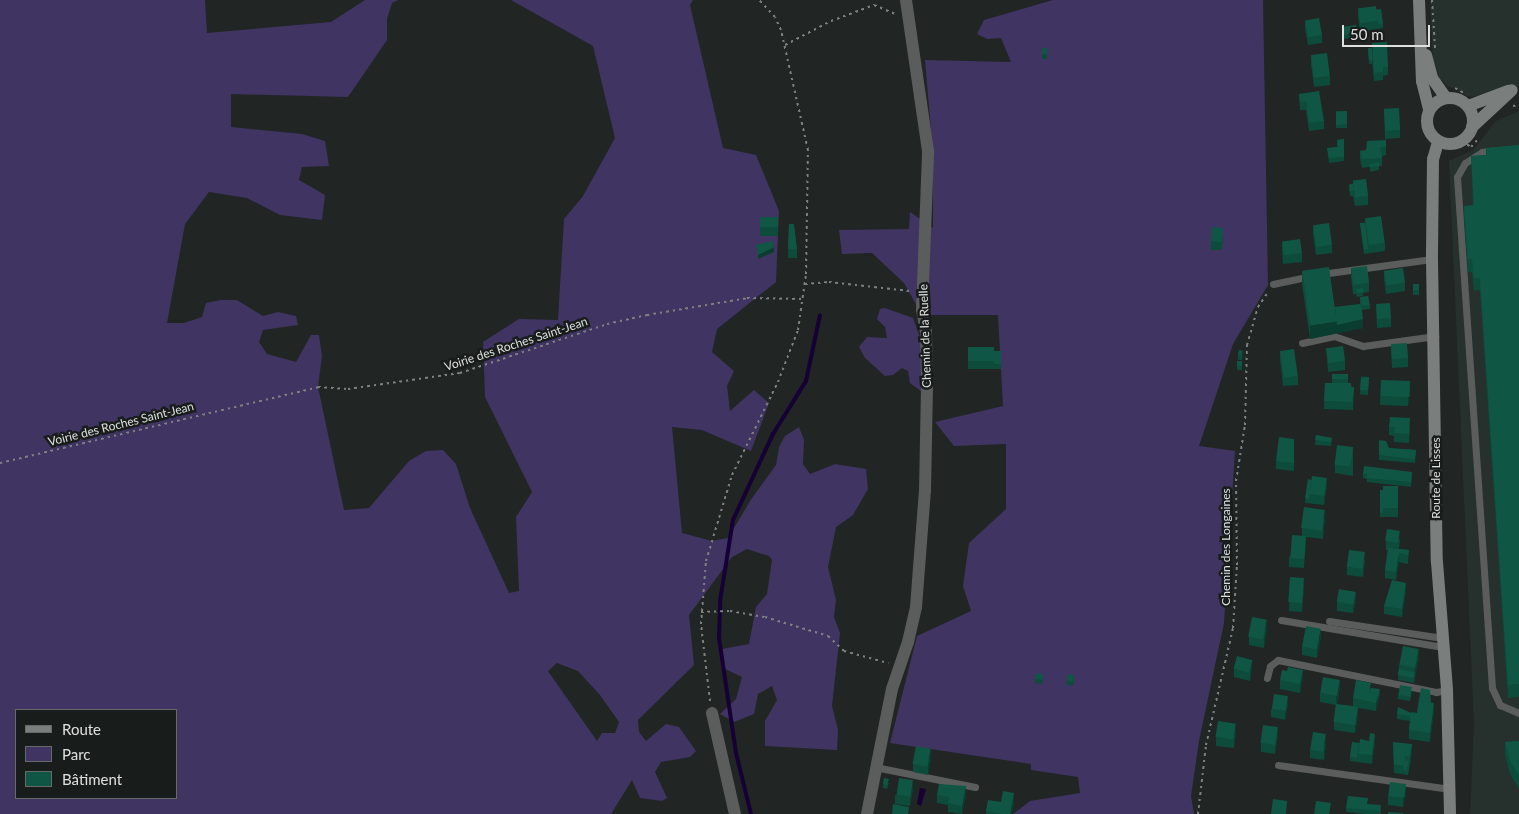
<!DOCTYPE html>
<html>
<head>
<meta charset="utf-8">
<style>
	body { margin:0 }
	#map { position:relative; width:1519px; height:814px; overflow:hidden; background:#212524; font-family:Lato,sans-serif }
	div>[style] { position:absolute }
	.built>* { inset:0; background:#26312d }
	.green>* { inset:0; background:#403462 }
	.water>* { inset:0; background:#160036 }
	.stream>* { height:4px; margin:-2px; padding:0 2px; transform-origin:2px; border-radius:2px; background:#160036 }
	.path>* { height:2px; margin-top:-1px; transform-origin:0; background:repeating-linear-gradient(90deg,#7d8180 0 2.5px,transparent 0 6.5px) }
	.lane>* { height:7px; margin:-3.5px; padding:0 3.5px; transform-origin:3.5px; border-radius:3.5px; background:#5b5d5c }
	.street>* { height:12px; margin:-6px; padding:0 6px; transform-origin:6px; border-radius:6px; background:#5b5d5c }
	.secondary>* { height:12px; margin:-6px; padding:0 6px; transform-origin:6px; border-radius:6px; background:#7a7e7c }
	.secondary>.ring { margin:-6px; padding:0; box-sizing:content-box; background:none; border:12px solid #7a7e7c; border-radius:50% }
	.wall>* { inset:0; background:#0d4b3a; transform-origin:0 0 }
	.shaded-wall>* { inset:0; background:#0a3d30 }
	.building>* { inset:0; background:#0f5744; transform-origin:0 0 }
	span { translate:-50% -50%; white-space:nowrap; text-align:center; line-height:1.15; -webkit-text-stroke:5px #181c1a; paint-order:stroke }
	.street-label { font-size:12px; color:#dde0df }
	.legend { position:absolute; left:15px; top:709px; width:162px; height:90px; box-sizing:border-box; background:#181c1a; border:1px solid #676a69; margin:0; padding:6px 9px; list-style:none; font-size:15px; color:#dde0df }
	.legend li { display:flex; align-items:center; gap:10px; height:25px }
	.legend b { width:25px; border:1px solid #676a69 }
	.scale { position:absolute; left:1342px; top:25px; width:88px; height:22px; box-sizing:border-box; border:2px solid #dde0df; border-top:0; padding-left:6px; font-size:15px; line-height:18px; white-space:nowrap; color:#dde0df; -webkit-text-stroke:4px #181c1a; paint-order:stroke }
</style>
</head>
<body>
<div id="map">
	<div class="built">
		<i style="clip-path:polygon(1430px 0,1519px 0,1519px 88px,1470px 97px,1448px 86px,1439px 77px,1433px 59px)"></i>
		<i style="clip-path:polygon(1519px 111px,1519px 814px,1470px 814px,1474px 724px,1449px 161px,1473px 150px,1496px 121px)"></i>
	</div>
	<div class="green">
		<i style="clip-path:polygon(evenodd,0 0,205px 0,207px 33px,331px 22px,365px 0,398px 0,392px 3px,387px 19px,387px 40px,348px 97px,231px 94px,231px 127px,302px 134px,325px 141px,329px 166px,302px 167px,299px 180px,325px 195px,322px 220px,280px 215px,247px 198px,209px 192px,185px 224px,167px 323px,184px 323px,202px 317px,206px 303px,221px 300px,237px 300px,263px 316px,278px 312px,296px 316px,298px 325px,263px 330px,259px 342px,267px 354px,296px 362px,311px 335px,319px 335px,322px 356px,318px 387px,344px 510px,369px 508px,409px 461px,426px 451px,443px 450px,456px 464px,470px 508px,509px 593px,519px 591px,516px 517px,532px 492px,485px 397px,483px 342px,519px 319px,558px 320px,564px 219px,583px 196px,615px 138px,593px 46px,511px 0,693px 0,690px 5px,723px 148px,756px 155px,779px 211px,776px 282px,717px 329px,712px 352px,734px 371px,727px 386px,730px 411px,754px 390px,769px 403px,751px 451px,702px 430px,672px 427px,682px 533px,712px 541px,728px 538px,752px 498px,776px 465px,779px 447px,785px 436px,799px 427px,804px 440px,803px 464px,810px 474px,835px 464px,866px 469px,868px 489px,853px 515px,836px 527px,828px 567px,836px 600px,834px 617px,840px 633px,832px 706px,838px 730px,837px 750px,765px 746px,765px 721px,777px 700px,772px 686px,758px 694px,754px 714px,734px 722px,720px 714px,736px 699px,742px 677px,721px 667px,722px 649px,749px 644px,756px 607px,767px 594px,772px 560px,769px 556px,747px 549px,732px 557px,689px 615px,694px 665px,638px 720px,639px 732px,646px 741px,666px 724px,679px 727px,696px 751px,690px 757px,661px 762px,655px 772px,667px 798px,662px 801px,640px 798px,632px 780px,611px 814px,0 814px,0 0,557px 663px,578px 671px,600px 695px,619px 722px,615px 733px,602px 733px,597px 741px,548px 671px,557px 663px,0 0,16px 710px,176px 710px,176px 798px,16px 798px,16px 710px)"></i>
		<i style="clip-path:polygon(1053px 0,1263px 0,1268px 285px,1233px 344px,1199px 446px,1235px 451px,1224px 623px,1199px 741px,1191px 796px,1194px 814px,1013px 814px,1030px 801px,1080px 793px,1078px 777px,1031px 770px,1031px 764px,890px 743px,917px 636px,971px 611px,963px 586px,969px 543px,1006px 509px,1006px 444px,954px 446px,935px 422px,1003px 406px,998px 315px,922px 315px,904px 283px,872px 253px,842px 254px,839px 230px,909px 229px,910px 212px,933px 228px,933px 154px,925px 60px,1011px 62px,1001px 38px,987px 39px,977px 34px,984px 20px)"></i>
		<i style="clip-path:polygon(885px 308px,913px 318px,922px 343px,922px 392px,910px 383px,908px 371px,902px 368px,893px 375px,885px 376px,865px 358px,859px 347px,867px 337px,887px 338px,885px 327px,877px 319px,880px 309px)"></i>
	</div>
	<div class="water">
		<i style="clip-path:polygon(920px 788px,926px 789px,921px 806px,917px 804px)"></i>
	</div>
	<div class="stream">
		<i style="left:751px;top:814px;width:63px;rotate:-103.8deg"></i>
		<i style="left:736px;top:753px;width:116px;rotate:-98.4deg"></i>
		<i style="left:719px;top:638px;width:37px;rotate:-88deg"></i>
		<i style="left:720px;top:601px;width:82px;rotate:-80.9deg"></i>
		<i style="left:733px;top:520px;width:95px;rotate:-65.1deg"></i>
		<i style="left:773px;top:434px;width:62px;rotate:-58.1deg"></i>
		<i style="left:806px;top:381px;width:67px;rotate:-78deg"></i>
	</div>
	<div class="path">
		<i style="left:1432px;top:0;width:48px;rotate:86.4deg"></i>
		<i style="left:785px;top:45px;width:52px;rotate:-27.6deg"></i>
		<i style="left:831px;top:21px;width:46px;rotate:-20.4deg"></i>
		<i style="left:874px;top:5px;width:23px;rotate:23deg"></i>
		<i style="left:1455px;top:88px;width:13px;rotate:29deg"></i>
		<i style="left:1513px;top:106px;width:6px;rotate:-9deg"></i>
		<i style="left:1462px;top:141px;width:11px;rotate:34deg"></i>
		<i style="left:1471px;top:147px;width:12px;rotate:-48deg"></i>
		<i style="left:805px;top:284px;width:24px;rotate:-5deg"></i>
		<i style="left:829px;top:282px;width:81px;rotate:6.3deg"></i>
		<i style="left:0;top:463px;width:327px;rotate:-13.4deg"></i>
		<i style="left:318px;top:387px;width:30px;rotate:4deg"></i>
		<i style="left:348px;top:389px;width:113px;rotate:-8.1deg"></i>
		<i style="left:460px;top:373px;width:155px;rotate:-18.4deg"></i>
		<i style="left:607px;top:324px;width:41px;rotate:-12.7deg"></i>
		<i style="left:647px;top:315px;width:101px;rotate:-9.6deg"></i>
		<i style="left:747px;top:298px;width:57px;rotate:1deg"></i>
		<i style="left:701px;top:612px;width:29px;rotate:-2deg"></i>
		<i style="left:730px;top:611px;width:36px;rotate:10deg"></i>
		<i style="left:765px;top:617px;width:66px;rotate:16.8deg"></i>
		<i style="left:828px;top:636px;width:22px;rotate:43deg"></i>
		<i style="left:844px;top:651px;width:46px;rotate:15.3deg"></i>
		<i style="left:710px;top:701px;width:78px;rotate:-96.7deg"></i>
		<i style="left:701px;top:624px;width:63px;rotate:-85.5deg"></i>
		<i style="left:706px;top:561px;width:90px;rotate:-73.2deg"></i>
		<i style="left:732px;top:475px;width:104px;rotate:-63.7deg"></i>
		<i style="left:778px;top:382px;width:56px;rotate:-69deg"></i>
		<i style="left:798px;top:330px;width:57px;rotate:-81.9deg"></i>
		<i style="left:806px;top:274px;width:124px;rotate:-89.1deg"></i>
		<i style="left:808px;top:150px;width:123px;rotate:-102.7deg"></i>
		<i style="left:781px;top:30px;width:14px;rotate:-115deg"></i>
		<i style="left:775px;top:17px;width:23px;rotate:-133deg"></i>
		<i style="left:1198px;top:814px;width:69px;rotate:-83.4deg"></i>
		<i style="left:1206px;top:745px;width:120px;rotate:-77deg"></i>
		<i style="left:1233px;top:628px;width:63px;rotate:-86.4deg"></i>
		<i style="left:1237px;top:565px;width:84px;rotate:-90.7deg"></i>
		<i style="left:1236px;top:481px;width:57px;rotate:-80.9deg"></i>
		<i style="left:1245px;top:425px;width:80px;rotate:-88.6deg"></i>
		<i style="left:1247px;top:345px;width:40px;rotate:-74deg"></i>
		<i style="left:1258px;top:307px;width:18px;rotate:-56deg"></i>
	</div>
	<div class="lane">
		<i style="left:1496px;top:150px;width:14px;rotate:172deg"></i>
		<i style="left:1482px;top:152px;width:20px;rotate:147deg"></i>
		<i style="left:1465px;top:163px;width:16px;rotate:120deg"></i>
		<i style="left:1457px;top:177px;width:512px;rotate:86.08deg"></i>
		<i style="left:1492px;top:688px;width:19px;rotate:65deg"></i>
		<i style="left:1500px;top:705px;width:21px;rotate:23deg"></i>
		<i style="left:1321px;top:274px;width:112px;rotate:-7.7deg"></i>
		<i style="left:1273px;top:284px;width:38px;rotate:-12deg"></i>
		<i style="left:1302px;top:343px;width:33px;rotate:-12deg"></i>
		<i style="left:1334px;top:336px;width:31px;rotate:19deg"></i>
		<i style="left:1363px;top:346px;width:73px;rotate:-7.9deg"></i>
		<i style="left:1281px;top:620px;width:164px;rotate:9.5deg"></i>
		<i style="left:1329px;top:621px;width:115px;rotate:8.5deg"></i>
		<i style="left:1267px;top:678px;width:12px;rotate:-76deg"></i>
		<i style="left:1270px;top:666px;width:10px;rotate:-37deg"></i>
		<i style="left:1278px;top:660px;width:161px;rotate:11.4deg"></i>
		<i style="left:1436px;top:692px;width:11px;rotate:-10deg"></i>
		<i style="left:1278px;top:765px;width:174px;rotate:7.9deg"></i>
		<i style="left:875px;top:767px;width:102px;rotate:11.3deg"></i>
	</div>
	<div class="street">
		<i style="left:712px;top:713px;width:104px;rotate:77.2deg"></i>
		<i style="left:867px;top:814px;width:127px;rotate:-78.7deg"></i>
		<i style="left:892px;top:689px;width:50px;rotate:-71.2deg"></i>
		<i style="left:908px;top:642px;width:36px;rotate:-77deg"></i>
		<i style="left:916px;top:607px;width:116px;rotate:-85.6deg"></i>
		<i style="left:925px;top:491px;width:107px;rotate:-88.9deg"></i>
		<i style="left:927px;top:384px;width:52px;rotate:-91.1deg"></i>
		<i style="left:926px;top:332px;width:22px;rotate:-100deg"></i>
		<i style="left:922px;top:310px;width:159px;rotate:-87.8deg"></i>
		<i style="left:928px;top:151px;width:153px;rotate:-98.3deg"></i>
	</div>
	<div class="secondary">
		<i style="left:1419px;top:0;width:81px;rotate:87.9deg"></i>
		<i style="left:1422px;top:81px;width:30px;rotate:76deg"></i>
		<i style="left:1426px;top:55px;width:24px;rotate:75deg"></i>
		<i style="left:1432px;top:78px;width:24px;rotate:55deg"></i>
		<i class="ring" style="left:1427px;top:98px;width:34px;height:34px"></i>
		<i style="left:1468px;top:106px;width:43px;rotate:-20.6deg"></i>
		<i style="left:1472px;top:127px;width:54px;rotate:-42.8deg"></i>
		<i style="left:1438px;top:142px;width:18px;rotate:106deg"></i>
		<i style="left:1433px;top:159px;width:100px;rotate:90.6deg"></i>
		<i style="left:1432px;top:259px;width:303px;rotate:89.1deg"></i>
		<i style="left:1437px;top:562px;width:128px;rotate:85.5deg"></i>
		<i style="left:1447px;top:690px;width:124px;rotate:88.6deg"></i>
	</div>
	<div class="wall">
		<i style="clip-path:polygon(1358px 8px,1376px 10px,1383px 24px,1383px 28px,1360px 32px,1358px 17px)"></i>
		<i style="clip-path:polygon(1305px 20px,1322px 35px,1322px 43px,1308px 45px,1305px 29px)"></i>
		<i style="clip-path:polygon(1342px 27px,1358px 32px,1358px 37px,1343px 39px)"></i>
		<i style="left:1042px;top:48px;width:5px;height:11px"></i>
		<i style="clip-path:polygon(1368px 48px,1388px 67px,1388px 75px,1383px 76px,1383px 80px,1374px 81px,1372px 60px,1372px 64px,1369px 64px)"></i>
		<i style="clip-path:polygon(1311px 55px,1330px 76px,1330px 85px,1314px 87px,1311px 64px)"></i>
		<i style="clip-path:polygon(1299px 94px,1324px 121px,1324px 129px,1309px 131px,1306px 110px,1300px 110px)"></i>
		<i style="clip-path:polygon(1384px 109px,1400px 130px,1400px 138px,1385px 139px)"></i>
		<i style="left:1347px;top:111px;width:17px;height:11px;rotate:90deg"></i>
		<i style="clip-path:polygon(1344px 139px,1344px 161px,1329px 163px,1327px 148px,1337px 147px,1337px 140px)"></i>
		<i style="clip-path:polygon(1519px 145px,1519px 697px,1508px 698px,1480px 290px,1474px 291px,1472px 272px,1468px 272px,1464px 219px,1464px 206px,1473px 206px,1471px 156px,1486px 155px,1486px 148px)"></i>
		<i style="clip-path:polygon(1386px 147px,1386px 155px,1382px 156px,1382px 166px,1379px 166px,1379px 170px,1370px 172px,1370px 167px,1362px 168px,1360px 159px,1360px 151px)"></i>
		<i style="clip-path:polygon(1353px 180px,1368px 196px,1368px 205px,1355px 206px,1353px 196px,1350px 196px,1349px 189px,1349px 185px,1353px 184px)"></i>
		<i style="left:760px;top:217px;width:18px;height:19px"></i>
		<i style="clip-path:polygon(1365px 218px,1385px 243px,1385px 251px,1364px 254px,1360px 223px,1365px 223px)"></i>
		<i style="clip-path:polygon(789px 224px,797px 249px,797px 258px,788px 258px)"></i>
		<i style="clip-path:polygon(1313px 226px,1332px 245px,1332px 253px,1316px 255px,1313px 234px)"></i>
		<i style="clip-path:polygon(1223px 236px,1222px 250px,1211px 250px,1211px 241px)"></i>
		<i style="clip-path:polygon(1282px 242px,1302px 253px,1302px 262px,1283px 264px,1282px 250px)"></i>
		<i style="clip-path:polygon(1351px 268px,1369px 283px,1369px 292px,1363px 293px,1363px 296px,1357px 297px,1356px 294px,1353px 294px,1351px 277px)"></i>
		<i style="clip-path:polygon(1302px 271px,1335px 307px,1360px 304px,1360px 297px,1370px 305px,1370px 309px,1362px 310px,1363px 328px,1310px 339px,1302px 284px)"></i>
		<i style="clip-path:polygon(1384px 271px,1405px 283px,1405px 291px,1386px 294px,1384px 279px)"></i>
		<i style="left:1413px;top:284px;width:6px;height:11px"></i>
		<i style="clip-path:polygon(1376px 305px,1391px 318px,1391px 327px,1377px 328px)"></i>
		<i style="clip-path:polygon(1391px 345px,1408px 358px,1408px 367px,1392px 368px,1391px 353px)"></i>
		<i style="clip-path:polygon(968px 347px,994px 351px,1001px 351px,1001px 369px,968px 369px)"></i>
		<i style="clip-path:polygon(1326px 348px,1345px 361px,1345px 370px,1328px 372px)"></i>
		<i style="clip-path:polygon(1280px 351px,1298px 376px,1298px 385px,1283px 386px,1280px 359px)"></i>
		<i style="clip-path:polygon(1238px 355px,1243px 355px,1242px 360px,1238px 360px)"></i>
		<i style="left:1237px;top:361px;width:5px;height:9px"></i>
		<i style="clip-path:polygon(1348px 374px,1348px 383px,1351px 387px,1354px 387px,1353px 410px,1324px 409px,1325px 383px,1332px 383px,1332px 376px)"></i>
		<i style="left:1369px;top:377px;width:18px;height:8px;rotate:93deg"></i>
		<i style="clip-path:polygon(1381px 380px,1410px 390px,1408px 406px,1380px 405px)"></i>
		<i style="clip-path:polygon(1389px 427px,1410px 427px,1409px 443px,1394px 442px,1394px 436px,1389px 435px)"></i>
		<i style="clip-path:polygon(1316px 435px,1332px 438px,1331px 446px,1315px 445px)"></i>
		<i style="clip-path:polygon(1294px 439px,1294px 471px,1276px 469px,1276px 461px)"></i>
		<i style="clip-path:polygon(1379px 440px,1389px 448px,1416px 450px,1415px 463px,1379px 460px)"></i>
		<i style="clip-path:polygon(1353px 447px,1353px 476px,1335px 473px,1335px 465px)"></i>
		<i style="clip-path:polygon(1363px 474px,1412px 476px,1411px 487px,1367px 482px,1367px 479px,1363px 478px)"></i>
		<i style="clip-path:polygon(1308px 479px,1327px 486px,1324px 505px,1305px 503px)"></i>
		<i style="clip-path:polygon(1398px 486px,1398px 517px,1380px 517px,1380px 490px,1383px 490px)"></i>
		<i style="clip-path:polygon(1325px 518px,1323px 539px,1306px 537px,1304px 568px,1289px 567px,1289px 558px,1302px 536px,1302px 528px)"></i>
		<i style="clip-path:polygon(1400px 539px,1399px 549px,1409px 550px,1408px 564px,1399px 562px,1396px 580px,1385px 578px,1385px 570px,1388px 550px,1386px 550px,1386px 541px)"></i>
		<i style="clip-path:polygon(1365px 561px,1363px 577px,1347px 575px,1347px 567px)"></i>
		<i style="clip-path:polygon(1290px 577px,1304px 586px,1302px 612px,1289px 611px)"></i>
		<i style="clip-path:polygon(1406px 591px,1402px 617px,1384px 614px,1384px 606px)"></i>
		<i style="clip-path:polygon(1356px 601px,1353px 613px,1337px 611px,1337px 602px)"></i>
		<i style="clip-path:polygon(1267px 628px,1264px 648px,1249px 645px,1249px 637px)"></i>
		<i style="clip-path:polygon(1321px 637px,1317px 658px,1302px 655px,1302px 647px)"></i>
		<i style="clip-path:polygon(1419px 657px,1414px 683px,1398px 680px,1399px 665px)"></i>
		<i style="clip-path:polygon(1234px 669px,1252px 669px,1250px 681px,1234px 677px)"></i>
		<i style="clip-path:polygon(1043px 678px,1042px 684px,1035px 683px,1035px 679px)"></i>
		<i style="clip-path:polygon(1303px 678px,1300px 693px,1280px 689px,1280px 680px)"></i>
		<i style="clip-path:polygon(1074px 679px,1073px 686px,1067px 685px,1067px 681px)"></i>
		<i style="clip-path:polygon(1340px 688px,1337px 704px,1353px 706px,1353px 698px,1371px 688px,1380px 693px,1376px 711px,1358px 708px,1358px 716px,1355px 733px,1334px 730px,1334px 722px,1336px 705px,1320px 702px,1320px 693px)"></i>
		<i style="clip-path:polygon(1412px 691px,1410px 701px,1398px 699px,1398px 695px)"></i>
		<i style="clip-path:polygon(1431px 703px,1434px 711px,1430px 742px,1409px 739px,1409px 730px,1410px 721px,1397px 719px,1397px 714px,1411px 713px,1417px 713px,1418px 705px)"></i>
		<i style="clip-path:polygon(1288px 705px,1285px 720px,1271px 717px,1271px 709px)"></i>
		<i style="clip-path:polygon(1236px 733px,1234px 748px,1216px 746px,1216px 737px)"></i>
		<i style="clip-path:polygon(1278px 735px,1275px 754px,1261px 752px,1261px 743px)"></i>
		<i style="clip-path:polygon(1519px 741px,1519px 789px,1510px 774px,1505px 755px,1505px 742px)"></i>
		<i style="clip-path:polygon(1393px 742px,1412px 753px,1408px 775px,1394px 773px)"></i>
		<i style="clip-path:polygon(1326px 743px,1324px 760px,1310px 758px,1310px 750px)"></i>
		<i style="clip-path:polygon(1359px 743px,1375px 743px,1372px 764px,1350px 761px,1350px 757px)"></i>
		<i style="clip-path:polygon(931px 758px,928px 775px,913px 772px,913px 764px)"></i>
		<i style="clip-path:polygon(889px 783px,887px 789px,883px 788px,883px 784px)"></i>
		<i style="clip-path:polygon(913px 789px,910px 806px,895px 804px,895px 795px)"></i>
		<i style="clip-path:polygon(1406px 793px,1403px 807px,1388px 805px,1388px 796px)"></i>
		<i style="clip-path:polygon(937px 795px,966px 795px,962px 814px,948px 812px,948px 805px,937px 803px)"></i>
		<i style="clip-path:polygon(1001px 802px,1014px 802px,1012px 814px,986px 814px,986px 811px)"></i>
		<i style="clip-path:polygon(1368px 804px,1381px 809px,1381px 814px,1365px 814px,1346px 812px,1346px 808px)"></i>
	</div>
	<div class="shaded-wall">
		<i style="clip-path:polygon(774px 247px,774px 252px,758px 259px,758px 255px)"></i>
		<i style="clip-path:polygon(1363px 319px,1363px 328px,1310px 339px,1310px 326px,1337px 321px)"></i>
		<i style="clip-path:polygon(1410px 381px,1410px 390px,1408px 406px,1408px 397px)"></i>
		<i style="clip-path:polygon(1327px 478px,1327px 486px,1324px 505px,1324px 497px)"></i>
		<i style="clip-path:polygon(1325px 510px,1325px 518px,1323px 539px,1323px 530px)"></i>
		<i style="clip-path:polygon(1306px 536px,1306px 545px,1304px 568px,1304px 560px)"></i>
		<i style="clip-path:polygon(1365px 552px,1365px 561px,1363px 577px,1363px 569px)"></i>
		<i style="clip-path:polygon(1399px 553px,1399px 562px,1396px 580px,1396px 572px)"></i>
		<i style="clip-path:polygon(1304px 578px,1304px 586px,1302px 612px,1302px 603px)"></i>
		<i style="clip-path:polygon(1406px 583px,1406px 591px,1402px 617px,1402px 609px)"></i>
		<i style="clip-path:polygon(1356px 592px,1356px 601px,1353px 613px,1353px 605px)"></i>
		<i style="clip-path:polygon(1267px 620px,1267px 628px,1264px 648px,1264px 639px)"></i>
		<i style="clip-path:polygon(1321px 629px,1321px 637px,1317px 658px,1317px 649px)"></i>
		<i style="clip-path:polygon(1419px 649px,1419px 657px,1414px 683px,1415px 668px)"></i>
		<i style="clip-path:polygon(1252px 660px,1252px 669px,1250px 681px,1250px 672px)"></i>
		<i style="clip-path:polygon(1303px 670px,1303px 678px,1300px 693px,1300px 684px)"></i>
		<i style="clip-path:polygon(1340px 680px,1340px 688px,1336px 705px,1336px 696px)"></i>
		<i style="clip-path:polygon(1378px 694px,1378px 703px,1376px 711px,1376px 703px)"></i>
		<i style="clip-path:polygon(1288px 696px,1288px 705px,1285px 720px,1285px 712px)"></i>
		<i style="clip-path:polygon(1434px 703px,1434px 711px,1430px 742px,1430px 733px)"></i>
		<i style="clip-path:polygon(1358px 707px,1358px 716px,1355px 733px,1355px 724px)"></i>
		<i style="clip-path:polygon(1236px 724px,1236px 733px,1234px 748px,1234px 740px)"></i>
		<i style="clip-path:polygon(1278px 727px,1278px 735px,1275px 754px,1275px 745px)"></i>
		<i style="clip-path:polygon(1326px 734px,1326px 743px,1324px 760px,1324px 752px)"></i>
		<i style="clip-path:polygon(1375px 734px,1375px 743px,1372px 764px,1372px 755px)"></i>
		<i style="clip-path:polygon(1412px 744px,1412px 753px,1410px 765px,1410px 757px)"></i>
		<i style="clip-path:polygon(931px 749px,931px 758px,928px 775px,928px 767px)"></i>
		<i style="clip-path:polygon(913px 780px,913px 789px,910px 806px,910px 798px)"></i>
		<i style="clip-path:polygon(1406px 784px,1406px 793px,1403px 807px,1403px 798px)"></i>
		<i style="clip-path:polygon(966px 786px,966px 795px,962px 814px,962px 806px)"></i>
		<i style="clip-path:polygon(1014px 793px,1014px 802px,1012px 814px,1010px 814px)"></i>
	</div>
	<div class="building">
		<i style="left:1376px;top:6px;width:15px;height:18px;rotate:82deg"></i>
		<i style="left:1381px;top:9px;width:15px;height:5px;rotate:82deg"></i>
		<i style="left:1319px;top:18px;width:17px;height:14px;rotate:80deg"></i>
		<i style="clip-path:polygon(1356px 25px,1358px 32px,1343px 35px,1342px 27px)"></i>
		<i style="clip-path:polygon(1387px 42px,1388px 67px,1383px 67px,1383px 72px,1374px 73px,1372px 43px)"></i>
		<i style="left:1042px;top:48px;width:5px;height:6px"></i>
		<i style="clip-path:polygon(1368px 48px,1372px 48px,1372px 60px,1369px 60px)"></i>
		<i style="left:1327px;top:53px;width:23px;height:16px;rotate:83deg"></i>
		<i style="clip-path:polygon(1319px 91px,1324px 121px,1309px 123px,1306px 101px,1300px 102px,1299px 94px)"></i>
		<i style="left:1399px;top:108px;width:22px;height:15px;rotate:87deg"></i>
		<i style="clip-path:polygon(1347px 111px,1347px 124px,1336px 125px,1336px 112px)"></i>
		<i style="clip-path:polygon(1344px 139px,1344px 157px,1329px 158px,1327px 148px,1338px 147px,1337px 140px)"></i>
		<i style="clip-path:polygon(1386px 140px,1386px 147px,1380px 148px,1382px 158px,1362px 159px,1360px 151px,1366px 150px,1367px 141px)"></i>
		<i style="clip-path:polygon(1519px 145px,1519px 684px,1508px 685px,1480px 278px,1474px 278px,1472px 259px,1468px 259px,1464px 206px,1474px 205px,1471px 156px,1487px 155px,1486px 148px)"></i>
		<i style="clip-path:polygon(1379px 162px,1379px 166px,1370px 167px,1369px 164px)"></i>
		<i style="left:1366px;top:179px;width:17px;height:13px;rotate:83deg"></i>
		<i style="left:1353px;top:184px;width:7px;height:4px;rotate:82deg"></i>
		<i style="left:1381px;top:216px;width:27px;height:16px;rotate:82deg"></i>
		<i style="left:760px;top:217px;width:18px;height:10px"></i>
		<i style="left:1329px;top:223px;width:22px;height:16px;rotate:82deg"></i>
		<i style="clip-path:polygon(1360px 223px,1365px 223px,1368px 249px,1364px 250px)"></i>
		<i style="clip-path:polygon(789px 224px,794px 224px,797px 249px,788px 249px)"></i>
		<i style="left:1212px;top:227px;width:11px;height:14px;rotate:5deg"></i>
		<i style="left:1300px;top:239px;width:14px;height:18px;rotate:82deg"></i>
		<i style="clip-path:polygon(772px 241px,774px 247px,758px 255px,756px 245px)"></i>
		<i style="left:1367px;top:266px;width:17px;height:16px;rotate:83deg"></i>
		<i style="left:1329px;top:267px;width:55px;height:27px;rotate:82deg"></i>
		<i style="left:1403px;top:268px;width:15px;height:19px;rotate:82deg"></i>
		<i style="clip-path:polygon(1413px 284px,1419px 284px,1419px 290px,1413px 291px)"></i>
		<i style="clip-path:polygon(1363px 288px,1363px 292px,1357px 293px,1356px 289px)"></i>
		<i style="clip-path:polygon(1368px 296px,1370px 305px,1362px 306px,1360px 297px)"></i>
		<i style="left:1390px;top:303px;width:15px;height:14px;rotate:86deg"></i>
		<i style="clip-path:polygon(1361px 304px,1363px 319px,1337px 325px,1335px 307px)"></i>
		<i style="left:1407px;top:343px;width:15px;height:16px;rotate:86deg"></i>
		<i style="left:1343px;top:346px;width:15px;height:17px;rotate:82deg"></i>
		<i style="left:968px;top:347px;width:26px;height:14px"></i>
		<i style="left:1294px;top:349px;width:27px;height:14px;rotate:82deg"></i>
		<i style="left:1239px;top:350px;width:4px;height:5px;rotate:14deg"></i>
		<i style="left:994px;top:351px;width:7px;height:13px"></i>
		<i style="left:1237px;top:361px;width:5px;height:5px"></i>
		<i style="left:1348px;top:374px;width:5px;height:16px;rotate:90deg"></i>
		<i style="clip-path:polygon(1369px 377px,1368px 390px,1360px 390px,1361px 378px)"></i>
		<i style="left:1381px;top:380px;width:29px;height:16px;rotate:2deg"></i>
		<i style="clip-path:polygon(1325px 383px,1351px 383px,1353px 402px,1324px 401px)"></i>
		<i style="clip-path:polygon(1351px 387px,1354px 387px,1353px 397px,1352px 397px)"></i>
		<i style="clip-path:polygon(1390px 417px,1410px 418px,1409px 434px,1394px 433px,1395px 427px,1389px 427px)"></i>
		<i style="clip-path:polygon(1316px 435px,1332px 438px,1331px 442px,1315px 440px)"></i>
		<i style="clip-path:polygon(1279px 437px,1294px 439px,1294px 463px,1276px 461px)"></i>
		<i style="clip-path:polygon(1379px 440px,1386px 441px,1389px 448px,1416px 450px,1415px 459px,1379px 455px)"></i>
		<i style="left:1337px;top:445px;width:16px;height:20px;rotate:7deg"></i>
		<i style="clip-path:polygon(1364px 466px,1412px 472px,1411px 482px,1367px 478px,1367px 474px,1363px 474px)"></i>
		<i style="left:1312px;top:476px;width:15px;height:18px;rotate:8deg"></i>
		<i style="clip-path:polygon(1308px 479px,1311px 480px,1309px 499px,1305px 498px)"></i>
		<i style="left:1383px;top:486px;width:15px;height:22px"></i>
		<i style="left:1380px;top:490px;width:3px;height:23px"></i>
		<i style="left:1304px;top:507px;width:21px;height:21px;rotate:8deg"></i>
		<i style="left:1387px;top:529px;width:13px;height:12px;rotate:9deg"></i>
		<i style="left:1292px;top:535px;width:14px;height:23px;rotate:4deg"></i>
		<i style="clip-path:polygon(1388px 548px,1409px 550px,1408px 555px,1399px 553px,1396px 572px,1385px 570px)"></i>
		<i style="left:1349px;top:550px;width:16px;height:17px;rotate:7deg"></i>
		<i style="left:1290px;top:577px;width:14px;height:25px;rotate:4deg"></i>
		<i style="clip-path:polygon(1392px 580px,1406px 583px,1402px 609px,1384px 606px)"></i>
		<i style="left:1339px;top:589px;width:17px;height:13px;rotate:10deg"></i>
		<i style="left:1252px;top:617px;width:15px;height:20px;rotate:11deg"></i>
		<i style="left:1306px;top:626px;width:15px;height:21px;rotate:11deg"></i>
		<i style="left:1403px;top:646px;width:16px;height:19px;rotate:11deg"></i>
		<i style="left:1237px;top:656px;width:16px;height:13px;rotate:15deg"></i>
		<i style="clip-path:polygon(1288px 667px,1303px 670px,1300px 684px,1280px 680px,1282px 670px,1287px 671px)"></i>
		<i style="left:1399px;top:669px;width:16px;height:6px;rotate:11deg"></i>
		<i style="left:1036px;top:673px;width:7px;height:6px;rotate:8deg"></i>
		<i style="left:1068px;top:674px;width:6px;height:7px;rotate:9deg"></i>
		<i style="left:1323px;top:677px;width:17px;height:16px;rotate:10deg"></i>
		<i style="clip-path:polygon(1356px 680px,1371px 683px,1369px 692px,1378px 694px,1376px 703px,1353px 698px)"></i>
		<i style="left:1400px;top:685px;width:12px;height:10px;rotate:9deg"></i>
		<i style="clip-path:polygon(1371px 688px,1380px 689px,1378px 698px,1378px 694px,1370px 692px)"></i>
		<i style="clip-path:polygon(1421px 688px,1430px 690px,1431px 703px,1419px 701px,1419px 705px,1418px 705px)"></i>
		<i style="left:1274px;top:694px;width:14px;height:15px;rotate:8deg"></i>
		<i style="clip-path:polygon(1419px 701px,1434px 703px,1430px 733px,1409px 730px,1411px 712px,1417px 713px)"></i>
		<i style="left:1336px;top:704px;width:22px;height:18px;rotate:8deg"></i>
		<i style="clip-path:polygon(1398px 707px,1411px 713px,1411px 716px,1397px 714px)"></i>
		<i style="left:1218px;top:721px;width:18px;height:16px;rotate:9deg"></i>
		<i style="left:1263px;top:725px;width:15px;height:18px;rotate:8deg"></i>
		<i style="left:1313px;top:732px;width:13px;height:18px;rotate:9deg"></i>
		<i style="clip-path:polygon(1370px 733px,1375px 734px,1372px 755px,1358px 754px,1360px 739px,1369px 741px)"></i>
		<i style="clip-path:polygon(1519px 741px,1519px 776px,1510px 761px,1505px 742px)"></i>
		<i style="left:1352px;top:742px;width:7px;height:15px;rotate:8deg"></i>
		<i style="clip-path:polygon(1393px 742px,1412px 744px,1410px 757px,1405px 756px,1404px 766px,1394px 764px)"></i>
		<i style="left:916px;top:746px;width:15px;height:18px;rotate:11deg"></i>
		<i style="left:1405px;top:760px;width:4px;height:10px;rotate:14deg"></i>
		<i style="clip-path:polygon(884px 778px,889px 779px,887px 785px,883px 784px)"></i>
		<i style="left:899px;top:778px;width:14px;height:17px;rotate:8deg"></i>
		<i style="left:1390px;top:782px;width:16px;height:14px;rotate:7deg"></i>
		<i style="clip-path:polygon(939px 784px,966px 786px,962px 806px,948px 803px,949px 797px,937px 795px)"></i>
		<i style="clip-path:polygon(1003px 791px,1014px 793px,1010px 814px,1004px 814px,986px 811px,988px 800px,1001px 802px)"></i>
		<i style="clip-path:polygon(1348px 796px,1368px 798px,1367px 804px,1381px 805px,1380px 811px,1346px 808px)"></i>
		<i style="clip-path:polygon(1273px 799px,1287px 801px,1286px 814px,1271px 814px)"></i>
		<i style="clip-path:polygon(1316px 801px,1331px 803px,1329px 814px,1314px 814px)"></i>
		<i style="clip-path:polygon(893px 804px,909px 807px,908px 814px,892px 814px)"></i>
		<i style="clip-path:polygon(1388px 812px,1403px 813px,1403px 814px,1388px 814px)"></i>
	</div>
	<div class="street-label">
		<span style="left:925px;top:336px;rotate:-92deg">Chemin de la Ruelle</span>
		<span style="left:516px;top:344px;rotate:-18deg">Voirie des Roches Saint-Jean</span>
		<span style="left:121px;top:424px;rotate:-14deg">Voirie des Roches Saint-Jean</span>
		<span style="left:1436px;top:478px;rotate:-90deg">Route de Lisses</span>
		<span style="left:1226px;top:547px;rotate:-90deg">Chemin des Longaines</span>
	</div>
	<ul class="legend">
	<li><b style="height:6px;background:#7a7e7c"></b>Route</li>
	<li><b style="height:14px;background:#403462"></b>Parc</li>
	<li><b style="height:14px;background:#0f5744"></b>Bâtiment</li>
	</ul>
	<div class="scale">50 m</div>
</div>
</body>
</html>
